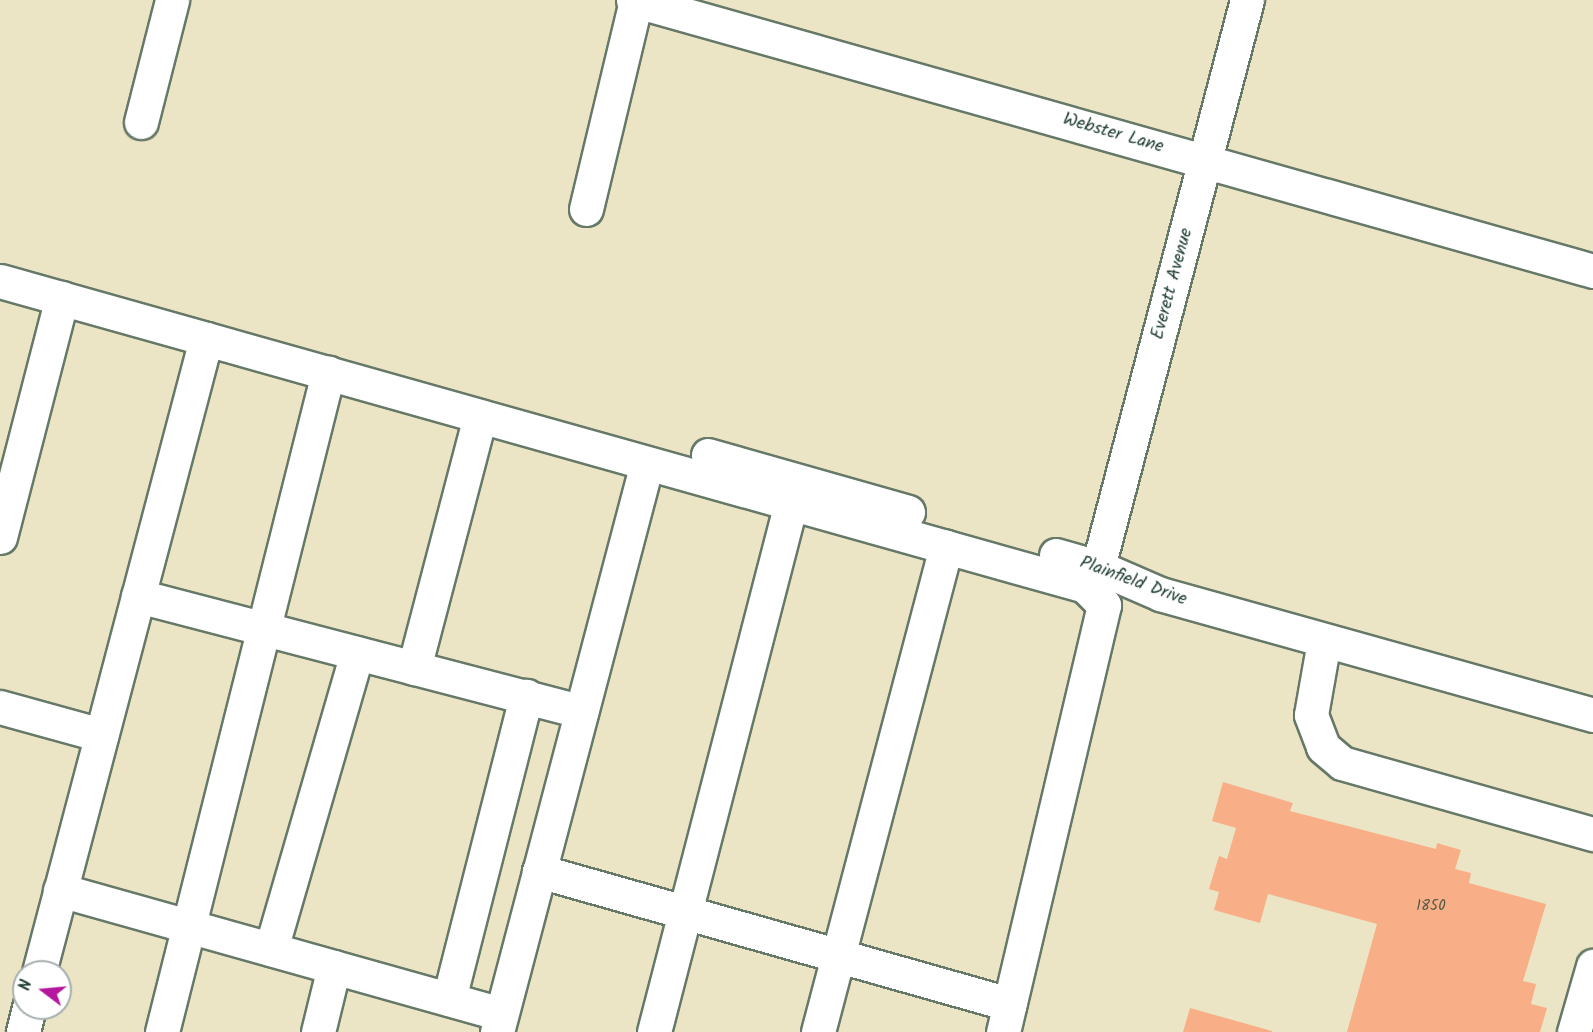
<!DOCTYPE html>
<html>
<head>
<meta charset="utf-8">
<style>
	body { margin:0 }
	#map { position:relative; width:1593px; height:1032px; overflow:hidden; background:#ebe5c6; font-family:Kalam,sans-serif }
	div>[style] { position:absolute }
	.building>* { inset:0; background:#f8af88 }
	.roads { filter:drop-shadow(2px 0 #667867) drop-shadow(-2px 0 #667867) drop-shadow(0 2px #667867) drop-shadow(0 -2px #667867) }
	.minor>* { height:33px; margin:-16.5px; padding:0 16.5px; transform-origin:16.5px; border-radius:16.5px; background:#fff }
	span { translate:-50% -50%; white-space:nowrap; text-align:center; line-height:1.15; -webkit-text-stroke:4.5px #fff; paint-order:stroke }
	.number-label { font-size:15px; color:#555a49 }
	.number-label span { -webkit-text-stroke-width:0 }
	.street-label { font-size:18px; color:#1f3d34 }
	.north { position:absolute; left:12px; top:960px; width:60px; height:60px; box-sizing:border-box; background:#fff; border:2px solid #a5b1ae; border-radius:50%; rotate:286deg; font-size:16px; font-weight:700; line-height:24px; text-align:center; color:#1f3d34 }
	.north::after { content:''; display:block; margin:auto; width:21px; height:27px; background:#b5179e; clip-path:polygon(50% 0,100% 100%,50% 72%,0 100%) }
</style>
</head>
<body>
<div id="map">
	<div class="building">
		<i style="clip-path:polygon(1223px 782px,1293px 803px,1290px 811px,1436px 849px,1437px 843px,1461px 850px,1455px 869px,1471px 873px,1469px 883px,1546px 904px,1523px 981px,1536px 984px,1531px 1004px,1547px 1008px,1540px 1032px,1347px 1032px,1377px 924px,1268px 894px,1260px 923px,1214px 910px,1219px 892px,1209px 889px,1219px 856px,1227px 859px,1236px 828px,1212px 821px)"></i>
		<i style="clip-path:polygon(1190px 1008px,1272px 1031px,1272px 1032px,1183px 1032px)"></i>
	</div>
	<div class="roads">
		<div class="minor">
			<i style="left:633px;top:0;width:998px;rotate:15.76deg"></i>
			<i style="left:141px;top:122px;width:126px;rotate:-75.7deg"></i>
			<i style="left:586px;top:209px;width:214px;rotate:-76.5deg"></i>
			<i style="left:0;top:281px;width:1127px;rotate:15.7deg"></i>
			<i style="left:1085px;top:586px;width:27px;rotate:45deg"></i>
			<i style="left:1104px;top:605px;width:439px;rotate:103.3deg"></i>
			<i style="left:708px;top:455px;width:208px;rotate:15.9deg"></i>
			<i style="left:0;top:537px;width:247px;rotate:-75.5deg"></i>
			<i style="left:1056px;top:555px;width:44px;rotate:15.9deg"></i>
			<i style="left:1098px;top:567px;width:68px;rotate:23.5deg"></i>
			<i style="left:1160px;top:594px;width:450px;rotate:15.6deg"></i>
			<i style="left:1098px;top:567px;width:586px;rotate:-75.28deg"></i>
			<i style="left:138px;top:596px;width:458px;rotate:14.6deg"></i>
			<i style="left:1324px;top:641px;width:75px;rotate:100deg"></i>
			<i style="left:1311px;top:715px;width:34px;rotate:69deg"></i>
			<i style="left:1323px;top:747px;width:25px;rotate:40deg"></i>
			<i style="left:1342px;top:763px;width:261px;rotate:15.8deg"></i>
			<i style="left:414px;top:668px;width:260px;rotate:-75.3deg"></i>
			<i style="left:0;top:707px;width:105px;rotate:15.5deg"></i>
			<i style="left:539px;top:871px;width:489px;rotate:15.8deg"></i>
			<i style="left:60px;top:890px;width:458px;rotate:15.7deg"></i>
			<i style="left:271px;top:949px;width:308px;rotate:-73.8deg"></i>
			<i style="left:39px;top:972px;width:655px;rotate:-75.22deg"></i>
			<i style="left:449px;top:999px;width:313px;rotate:-75.7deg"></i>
			<i style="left:23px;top:1032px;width:25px;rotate:-76deg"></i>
			<i style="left:162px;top:1032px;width:680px;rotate:-75.86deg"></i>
			<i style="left:318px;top:1032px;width:67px;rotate:-76.2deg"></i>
			<i style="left:497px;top:1032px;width:588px;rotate:-75.23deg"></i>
			<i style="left:654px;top:1032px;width:546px;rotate:-75.48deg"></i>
			<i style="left:818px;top:1032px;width:502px;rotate:-75.22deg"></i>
			<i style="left:1574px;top:1032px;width:69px;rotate:-73.9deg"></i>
		</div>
	</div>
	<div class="number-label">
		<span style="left:1431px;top:907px">1850</span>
	</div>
	<div class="street-label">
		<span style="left:1113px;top:134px;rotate:16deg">Webster Lane</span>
		<span style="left:1173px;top:284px;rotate:-75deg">Everett Avenue</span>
		<span style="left:1133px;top:582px;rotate:20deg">Plainfield Drive</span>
	</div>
	<div class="north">N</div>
</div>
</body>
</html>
